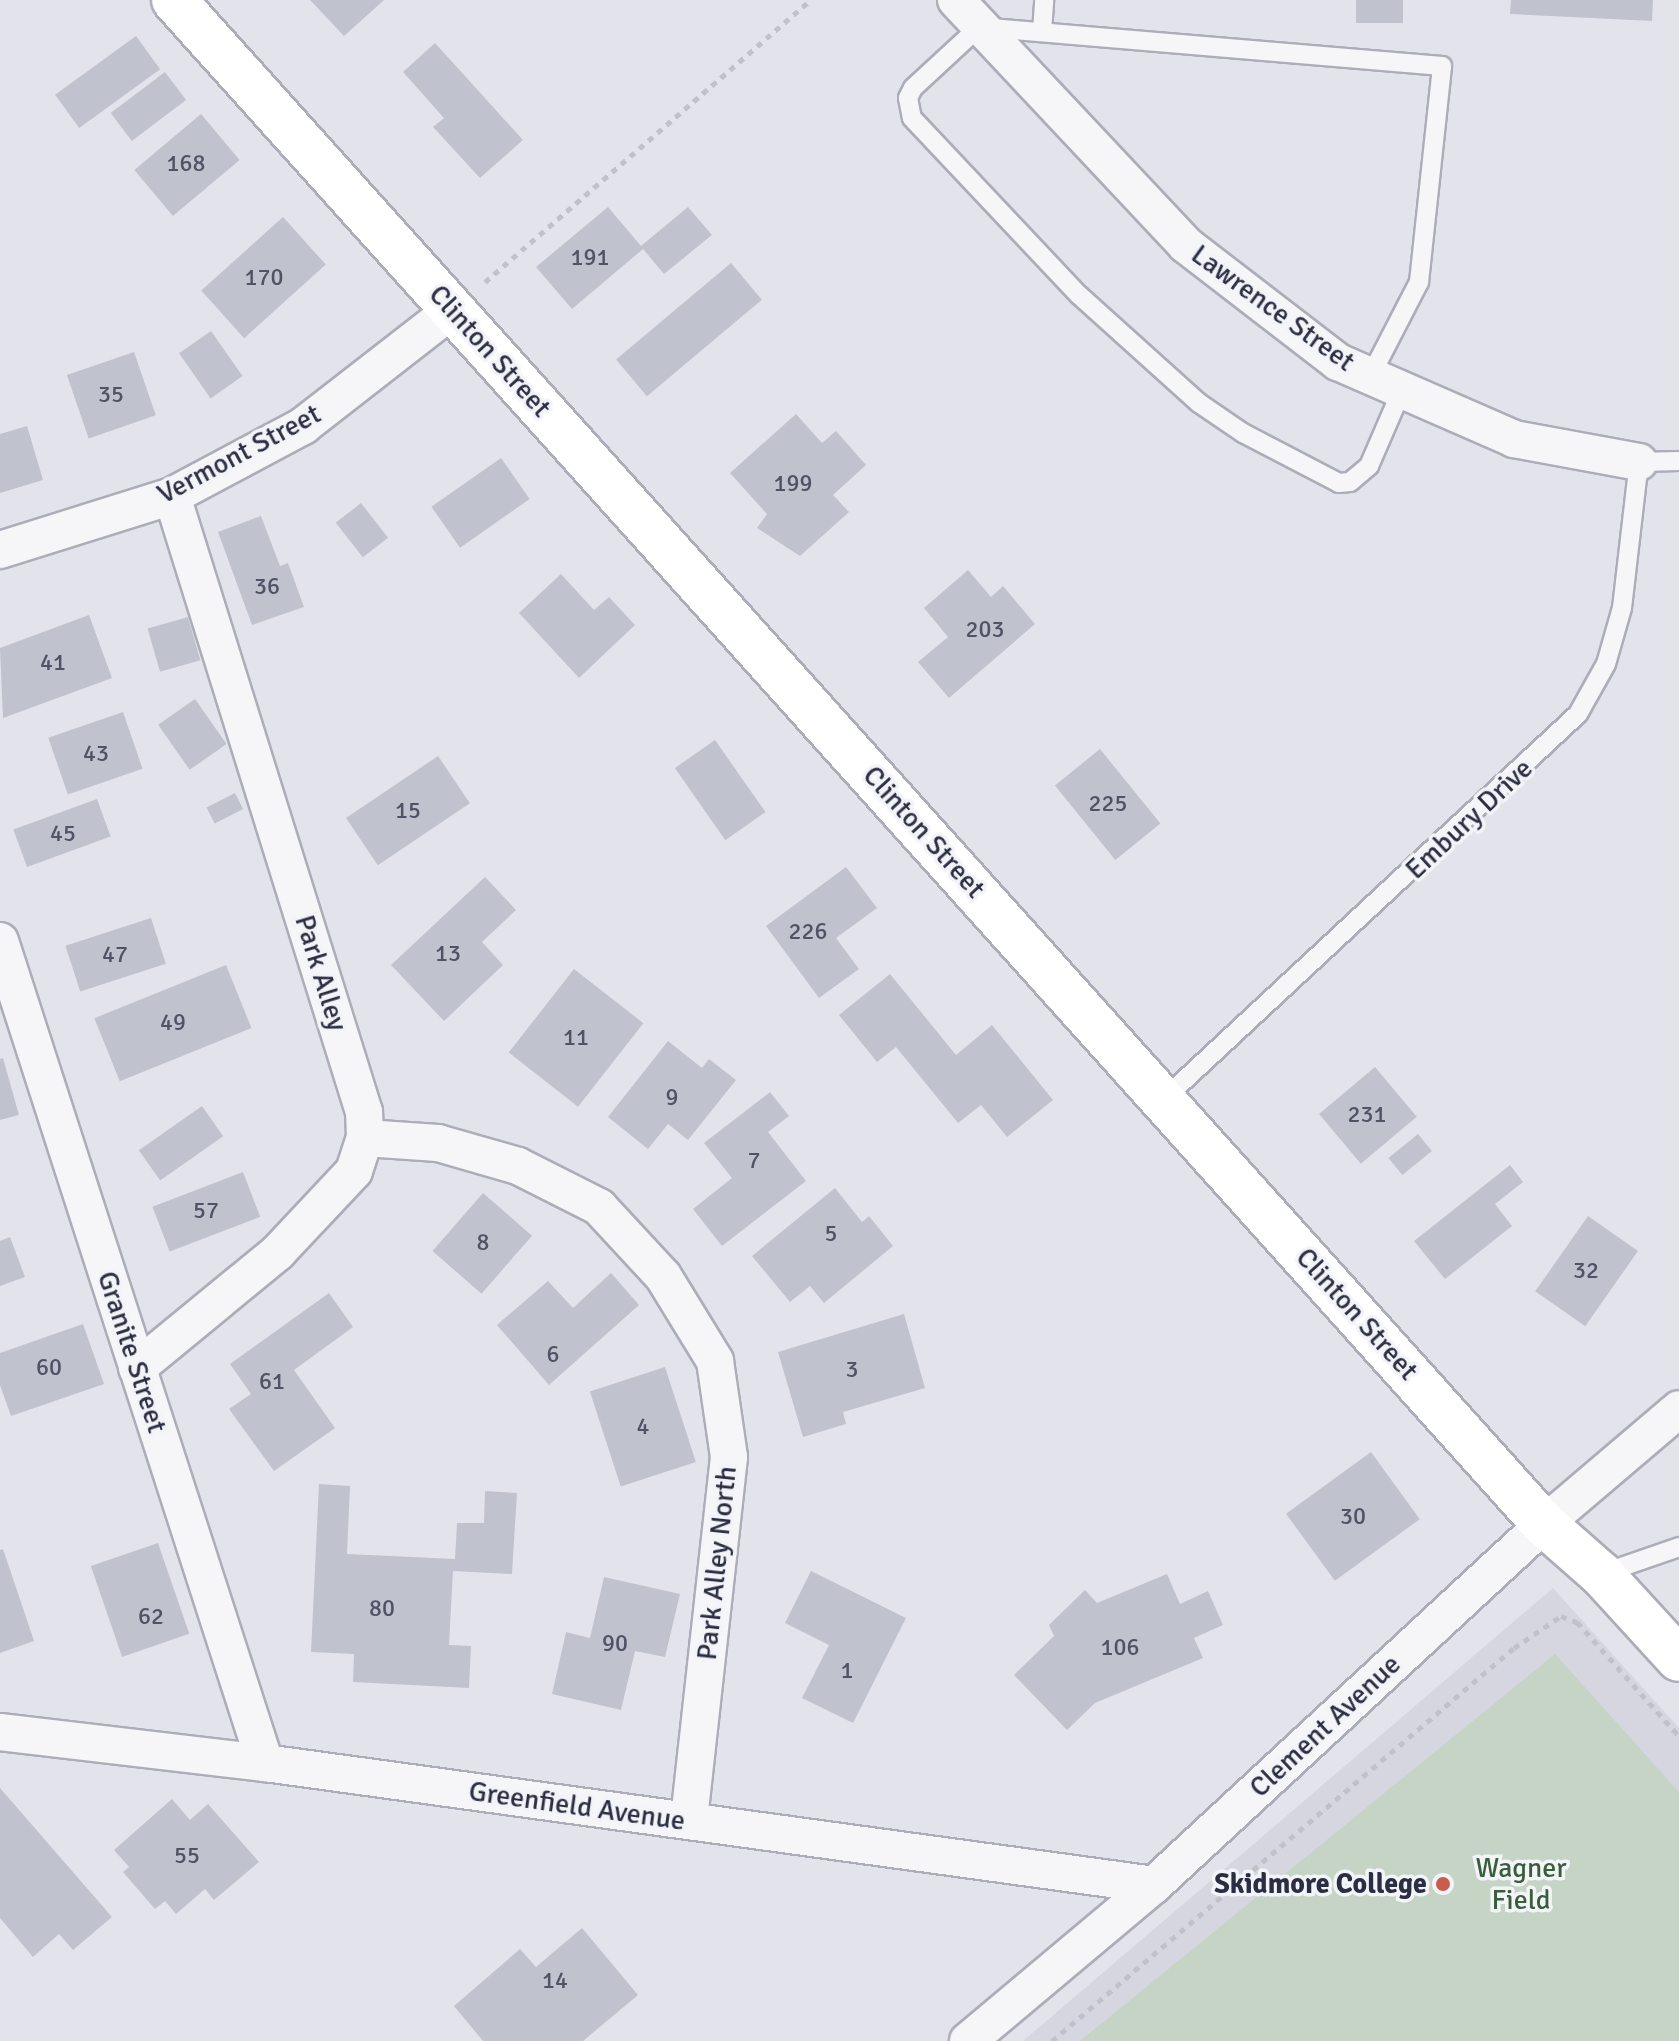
<!DOCTYPE html>
<html>
<head>
<meta charset="utf-8">
<style>
	body { margin:0 }
	#map { position:relative; width:1679px; height:2041px; overflow:hidden; background:#e3e4eb; font-family:Signika,sans-serif }
	div>[style] { position:absolute }
	.built>* { inset:0; background:#d5d6e0 }
	.green>* { inset:0; background:#c5d4c5 }
	.building>* { inset:0; background:#c0c2cd; transform-origin:0 0 }
	.path>* { height:5px; margin-top:-2.5px; transform-origin:0; background:repeating-linear-gradient(90deg,#c1c2c9 0 6px,transparent 0 12px) }
	.roads { filter:drop-shadow(2px 0 #acadb8) drop-shadow(-2px 0 #acadb8) drop-shadow(0 2px #acadb8) drop-shadow(0 -2px #acadb8) }
	.lane>* { height:18px; margin:-9px; padding:0 9px; transform-origin:9px; border-radius:9px; background:#f6f6f9 }
	.street>* { height:36px; margin:-18px; padding:0 18px; transform-origin:18px; border-radius:18px; background:#f6f6f9 }
	.secondary>* { height:44px; margin:-22px; padding:0 22px; transform-origin:22px; border-radius:22px; background:#fff }
	.dots>* { width:22px; height:22px; translate:-50% -50%; box-sizing:border-box; border:4px solid #f3f4f8; border-radius:50% }
	span { translate:-50% -50%; white-space:nowrap; text-align:center; line-height:1.15; -webkit-text-stroke:7px #f3f4f8; paint-order:stroke }
	.number-label { font-size:24px; color:#505365 }
	.number-label span { -webkit-text-stroke-width:0 }
	.street-label { font-size:28px; color:#2b2e42 }
	.park-label { font-size:28px; color:#395e3c }
	.poi-label { font-size:28px; color:#2b2e42; font-weight:700 }
	.right { translate:-100% -50%; text-align:right }
</style>
</head>
<body>
<div id="map">
	<div class="built">
		<i style="clip-path:polygon(1553px 1588px,1679px 1728px,1679px 2041px,1023px 2041px)"></i>
	</div>
	<div class="green">
		<i style="clip-path:polygon(1555px 1654px,1679px 1792px,1679px 2041px,1080px 2041px)"></i>
	</div>
	<div class="building">
		<i style="clip-path:polygon(310px 0,384px 0,344px 36px)"></i>
		<i style="left:1356px;top:0;width:47px;height:23px"></i>
		<i style="clip-path:polygon(1511px 0,1653px 0,1652px 21px,1510px 14px)"></i>
		<i style="left:136px;top:36px;width:41px;height:100px;rotate:54deg"></i>
		<i style="clip-path:polygon(435px 43px,523px 140px,480px 178px,433px 127px,444px 118px,403px 72px)"></i>
		<i style="left:165px;top:72px;width:35px;height:68px;rotate:53deg"></i>
		<i style="left:201px;top:114px;width:60px;height:87px;rotate:50deg"></i>
		<i style="clip-path:polygon(608px 207px,641px 246px,688px 207px,712px 235px,664px 274px,643px 249px,572px 309px,536px 267px)"></i>
		<i style="left:283px;top:217px;width:64px;height:110px;rotate:48deg"></i>
		<i style="left:731px;top:263px;width:48px;height:150px;rotate:50deg"></i>
		<i style="left:211px;top:331px;width:55px;height:39px;rotate:55deg"></i>
		<i style="left:134px;top:352px;width:67px;height:71px;rotate:71deg"></i>
		<i style="clip-path:polygon(796px 414px,822px 443px,836px 431px,866px 465px,833px 495px,849px 512px,800px 556px,757px 528px,767px 514px,730px 473px)"></i>
		<i style="clip-path:polygon(27px 426px,43px 480px,0 493px,0 434px)"></i>
		<i style="left:501px;top:458px;width:50px;height:85px;rotate:55deg"></i>
		<i style="left:361px;top:503px;width:44px;height:32px;rotate:52deg"></i>
		<i style="clip-path:polygon(261px 516px,280px 566px,288px 563px,304px 607px,252px 625px,218px 532px)"></i>
		<i style="clip-path:polygon(968px 570px,991px 597px,1003px 586px,1035px 624px,949px 698px,918px 662px,948px 637px,924px 608px)"></i>
		<i style="clip-path:polygon(561px 574px,594px 610px,609px 597px,635px 625px,579px 678px,519px 613px)"></i>
		<i style="clip-path:polygon(89px 615px,112px 678px,3px 718px,0 648px)"></i>
		<i style="left:188px;top:617px;width:45px;height:42px;rotate:74deg"></i>
		<i style="left:195px;top:699px;width:55px;height:45px;rotate:55deg"></i>
		<i style="left:123px;top:712px;width:60px;height:79px;rotate:71deg"></i>
		<i style="left:715px;top:740px;width:88px;height:49px;rotate:55deg"></i>
		<i style="left:1100px;top:749px;width:96px;height:58px;rotate:51deg"></i>
		<i style="left:438px;top:756px;width:57px;height:111px;rotate:56deg"></i>
		<i style="left:235px;top:793px;width:18px;height:32px;rotate:63deg"></i>
		<i style="left:97px;top:799px;width:40px;height:89px;rotate:70deg"></i>
		<i style="clip-path:polygon(846px 867px,877px 908px,836px 938px,859px 969px,819px 998px,766px 926px)"></i>
		<i style="clip-path:polygon(485px 877px,516px 910px,482px 942px,503px 965px,444px 1021px,391px 965px)"></i>
		<i style="left:151px;top:918px;width:48px;height:90px;rotate:72deg"></i>
		<i style="left:226px;top:965px;width:68px;height:142px;rotate:68deg"></i>
		<i style="left:574px;top:969px;width:88px;height:106px;rotate:38deg"></i>
		<i style="clip-path:polygon(890px 974px,956px 1055px,992px 1025px,1053px 1100px,1007px 1137px,981px 1105px,958px 1123px,896px 1047px,877px 1062px,839px 1015px)"></i>
		<i style="clip-path:polygon(668px 1041px,702px 1068px,709px 1059px,736px 1080px,688px 1140px,668px 1124px,648px 1149px,608px 1117px)"></i>
		<i style="clip-path:polygon(3px 1058px,19px 1115px,0 1120px,0 1059px)"></i>
		<i style="left:1375px;top:1067px;width:65px;height:73px;rotate:50deg"></i>
		<i style="clip-path:polygon(770px 1092px,789px 1116px,768px 1132px,806px 1181px,722px 1246px,693px 1209px,732px 1178px,704px 1143px)"></i>
		<i style="left:202px;top:1106px;width:37px;height:77px;rotate:55deg"></i>
		<i style="left:1418px;top:1134px;width:22px;height:38px;rotate:51deg"></i>
		<i style="clip-path:polygon(1510px 1165px,1523px 1182px,1495px 1204px,1512px 1226px,1445px 1279px,1414px 1241px)"></i>
		<i style="left:243px;top:1172px;width:48px;height:97px;rotate:69deg"></i>
		<i style="clip-path:polygon(835px 1188px,862px 1222px,869px 1216px,893px 1246px,824px 1303px,810px 1286px,790px 1302px,752px 1256px)"></i>
		<i style="left:483px;top:1193px;width:65px;height:77px;rotate:41deg"></i>
		<i style="left:1588px;top:1216px;width:61px;height:92px;rotate:35deg"></i>
		<i style="clip-path:polygon(10px 1237px,25px 1277px,0 1286px,0 1241px)"></i>
		<i style="clip-path:polygon(611px 1273px,639px 1305px,549px 1385px,497px 1325px,548px 1281px,573px 1308px)"></i>
		<i style="clip-path:polygon(329px 1293px,353px 1327px,294px 1370px,335px 1428px,274px 1471px,229px 1409px,251px 1394px,230px 1364px)"></i>
		<i style="clip-path:polygon(904px 1314px,925px 1388px,843px 1412px,846px 1424px,803px 1437px,778px 1352px)"></i>
		<i style="clip-path:polygon(83px 1324px,104px 1384px,11px 1416px,0 1385px,0 1353px)"></i>
		<i style="left:665px;top:1367px;width:100px;height:79px;rotate:72deg"></i>
		<i style="left:1371px;top:1452px;width:83px;height:105px;rotate:54deg"></i>
		<i style="clip-path:polygon(319px 1484px,350px 1486px,347px 1554px,455px 1559px,457px 1523px,484px 1523px,485px 1491px,517px 1493px,512px 1574px,453px 1571px,449px 1645px,471px 1646px,469px 1688px,353px 1682px,354px 1654px,311px 1652px)"></i>
		<i style="left:158px;top:1543px;width:96px;height:71px;rotate:71deg"></i>
		<i style="clip-path:polygon(3px 1549px,34px 1641px,0 1653px,0 1550px)"></i>
		<i style="clip-path:polygon(811px 1571px,906px 1618px,853px 1723px,802px 1698px,829px 1645px,785px 1623px)"></i>
		<i style="clip-path:polygon(1167px 1574px,1180px 1604px,1208px 1591px,1223px 1625px,1194px 1638px,1203px 1658px,1095px 1703px,1067px 1730px,1014px 1675px,1054px 1636px,1049px 1625px,1085px 1590px,1097px 1603px)"></i>
		<i style="clip-path:polygon(604px 1577px,680px 1594px,665px 1657px,635px 1651px,621px 1710px,552px 1694px,566px 1632px,590px 1638px)"></i>
		<i style="clip-path:polygon(0 1788px,112px 1917px,73px 1950px,59px 1934px,33px 1957px,0 1918px)"></i>
		<i style="clip-path:polygon(172px 1799px,190px 1820px,208px 1804px,259px 1862px,214px 1900px,205px 1889px,176px 1914px,165px 1901px,155px 1909px,123px 1872px,129px 1867px,114px 1850px)"></i>
		<i style="clip-path:polygon(582px 1928px,638px 1995px,583px 2041px,483px 2041px,454px 2006px,520px 1949px,536px 1967px)"></i>
	</div>
	<div class="path">
		<i style="left:485px;top:282px;width:431px;rotate:-40.9deg"></i>
		<i style="left:1052px;top:2041px;width:607px;rotate:-40.39deg"></i>
		<i style="left:1514px;top:1648px;width:57px;rotate:-34.2deg"></i>
		<i style="left:1561px;top:1616px;width:17px;rotate:21deg"></i>
		<i style="left:1577px;top:1622px;width:153px;rotate:48.2deg"></i>
	</div>
	<div class="roads">
		<div class="lane">
			<i style="left:1042px;top:32px;width:32px;rotate:-86deg"></i>
			<i style="left:1370px;top:377px;width:107px;rotate:-62.7deg"></i>
			<i style="left:1419px;top:282px;width:217px;rotate:-83.9deg"></i>
			<i style="left:1442px;top:66px;width:465px;rotate:-175.2deg"></i>
			<i style="left:979px;top:27px;width:90px;rotate:137.3deg"></i>
			<i style="left:913px;top:88px;width:11px;rotate:117deg"></i>
			<i style="left:908px;top:98px;width:20px;rotate:79deg"></i>
			<i style="left:912px;top:118px;width:243px;rotate:46.7deg"></i>
			<i style="left:1079px;top:295px;width:161px;rotate:42deg"></i>
			<i style="left:1199px;top:403px;width:53px;rotate:34.3deg"></i>
			<i style="left:1243px;top:433px;width:108px;rotate:27.5deg"></i>
			<i style="left:1339px;top:483px;width:11px;rotate:-5deg"></i>
			<i style="left:1350px;top:482px;width:25px;rotate:-40deg"></i>
			<i style="left:1369px;top:466px;width:81px;rotate:-66.6deg"></i>
			<i style="left:1165px;top:1098px;width:564px;rotate:-42.92deg"></i>
			<i style="left:1578px;top:714px;width:57px;rotate:-60.8deg"></i>
			<i style="left:1606px;top:664px;width:58px;rotate:-74.1deg"></i>
			<i style="left:1622px;top:608px;width:147px;rotate:-83.4deg"></i>
			<i style="left:1639px;top:462px;width:40px;rotate:-1.4deg"></i>
			<i style="left:1601px;top:1574px;width:83px;rotate:-19.1deg"></i>
		</div>
		<div class="street">
			<i style="left:956px;top:0;width:336px;rotate:46.8deg"></i>
			<i style="left:1186px;top:245px;width:192px;rotate:37.6deg"></i>
			<i style="left:1338px;top:362px;width:192px;rotate:23.6deg"></i>
			<i style="left:1514px;top:439px;width:127px;rotate:10.4deg"></i>
			<i style="left:0;top:550px;width:180px;rotate:-17.4deg"></i>
			<i style="left:172px;top:496px;width:149px;rotate:-28.1deg"></i>
			<i style="left:303px;top:426px;width:189px;rotate:-37.9deg"></i>
			<i style="left:0;top:941px;width:864px;rotate:72.13deg"></i>
			<i style="left:365px;top:1138px;width:73px;rotate:3.9deg"></i>
			<i style="left:438px;top:1143px;width:83px;rotate:16deg"></i>
			<i style="left:518px;top:1166px;width:91px;rotate:26.8deg"></i>
			<i style="left:599px;top:1207px;width:94px;rotate:47.2deg"></i>
			<i style="left:663px;top:1276px;width:100px;rotate:58.5deg"></i>
			<i style="left:715px;top:1361px;width:97px;rotate:81.7deg"></i>
			<i style="left:729px;top:1457px;width:366px;rotate:96.3deg"></i>
			<i style="left:137px;top:1368px;width:183px;rotate:-39.4deg"></i>
			<i style="left:278px;top:1252px;width:111px;rotate:-46.8deg"></i>
			<i style="left:354px;top:1171px;width:35px;rotate:-72deg"></i>
			<i style="left:365px;top:1138px;width:26px;rotate:-92deg"></i>
			<i style="left:364px;top:1112px;width:645px;rotate:-107.31deg"></i>
			<i style="left:0;top:1732px;width:267px;rotate:6.7deg"></i>
			<i style="left:265px;top:1763px;width:897px;rotate:7.81deg"></i>
			<i style="left:968px;top:2041px;width:243px;rotate:-40deg"></i>
			<i style="left:1154px;top:1885px;width:531px;rotate:-42.79deg"></i>
			<i style="left:1544px;top:1524px;width:177px;rotate:-40.4deg"></i>
		</div>
		<div class="secondary">
			<i style="left:174px;top:0;width:2049px;rotate:48.05deg"></i>
			<i style="left:1544px;top:1524px;width:76px;rotate:41.3deg"></i>
			<i style="left:1601px;top:1574px;width:115px;rotate:47.5deg"></i>
		</div>
	</div>
	<div class="dots">
		<i style="left:1443px;top:1884px;background:#ca5c4e"></i>
	</div>
	<div class="number-label">
		<span style="left:186px;top:164px">168</span>
		<span style="left:590px;top:258px">191</span>
		<span style="left:264px;top:278px">170</span>
		<span style="left:111px;top:395px">35</span>
		<span style="left:793px;top:484px">199</span>
		<span style="left:267px;top:587px">36</span>
		<span style="left:985px;top:630px">203</span>
		<span style="left:53px;top:663px">41</span>
		<span style="left:96px;top:754px">43</span>
		<span style="left:1108px;top:804px">225</span>
		<span style="left:408px;top:811px">15</span>
		<span style="left:63px;top:834px">45</span>
		<span style="left:808px;top:932px">226</span>
		<span style="left:448px;top:954px">13</span>
		<span style="left:115px;top:955px">47</span>
		<span style="left:173px;top:1023px">49</span>
		<span style="left:576px;top:1038px">11</span>
		<span style="left:672px;top:1098px">9</span>
		<span style="left:1367px;top:1115px">231</span>
		<span style="left:754px;top:1161px">7</span>
		<span style="left:206px;top:1211px">57</span>
		<span style="left:831px;top:1234px">5</span>
		<span style="left:483px;top:1243px">8</span>
		<span style="left:1586px;top:1271px">32</span>
		<span style="left:553px;top:1355px">6</span>
		<span style="left:49px;top:1368px">60</span>
		<span style="left:852px;top:1370px">3</span>
		<span style="left:272px;top:1382px">61</span>
		<span style="left:643px;top:1427px">4</span>
		<span style="left:1353px;top:1517px">30</span>
		<span style="left:382px;top:1609px">80</span>
		<span style="left:151px;top:1617px">62</span>
		<span style="left:615px;top:1644px">90</span>
		<span style="left:1120px;top:1648px">106</span>
		<span style="left:847px;top:1671px">1</span>
		<span style="left:187px;top:1856px">55</span>
		<span style="left:555px;top:1981px">14</span>
	</div>
	<div class="street-label">
		<span style="left:1273px;top:308px;rotate:36deg">Lawrence Street</span>
		<span style="left:490px;top:351px;rotate:48deg">Clinton Street</span>
		<span style="left:239px;top:454px;rotate:-28deg">Vermont Street</span>
		<span style="left:1469px;top:819px;rotate:-43deg">Embury Drive</span>
		<span style="left:924px;top:832px;rotate:48deg">Clinton Street</span>
		<span style="left:321px;top:973px;rotate:73deg">Park Alley</span>
		<span style="left:1357px;top:1314px;rotate:48deg">Clinton Street</span>
		<span style="left:132px;top:1352px;rotate:72deg">Granite Street</span>
		<span style="left:717px;top:1563px;rotate:-84deg">Park Alley North</span>
		<span style="left:1325px;top:1726px;rotate:-43deg">Clement Avenue</span>
		<span style="left:577px;top:1806px;rotate:8deg">Greenfield Avenue</span>
	</div>
	<div class="park-label">
		<span style="left:1521px;top:1884px">Wagner<br>Field</span>
	</div>
	<div class="poi-label">
		<span class="right" style="left:1427px;top:1884px">Skidmore College</span>
	</div>
</div>
</body>
</html>
